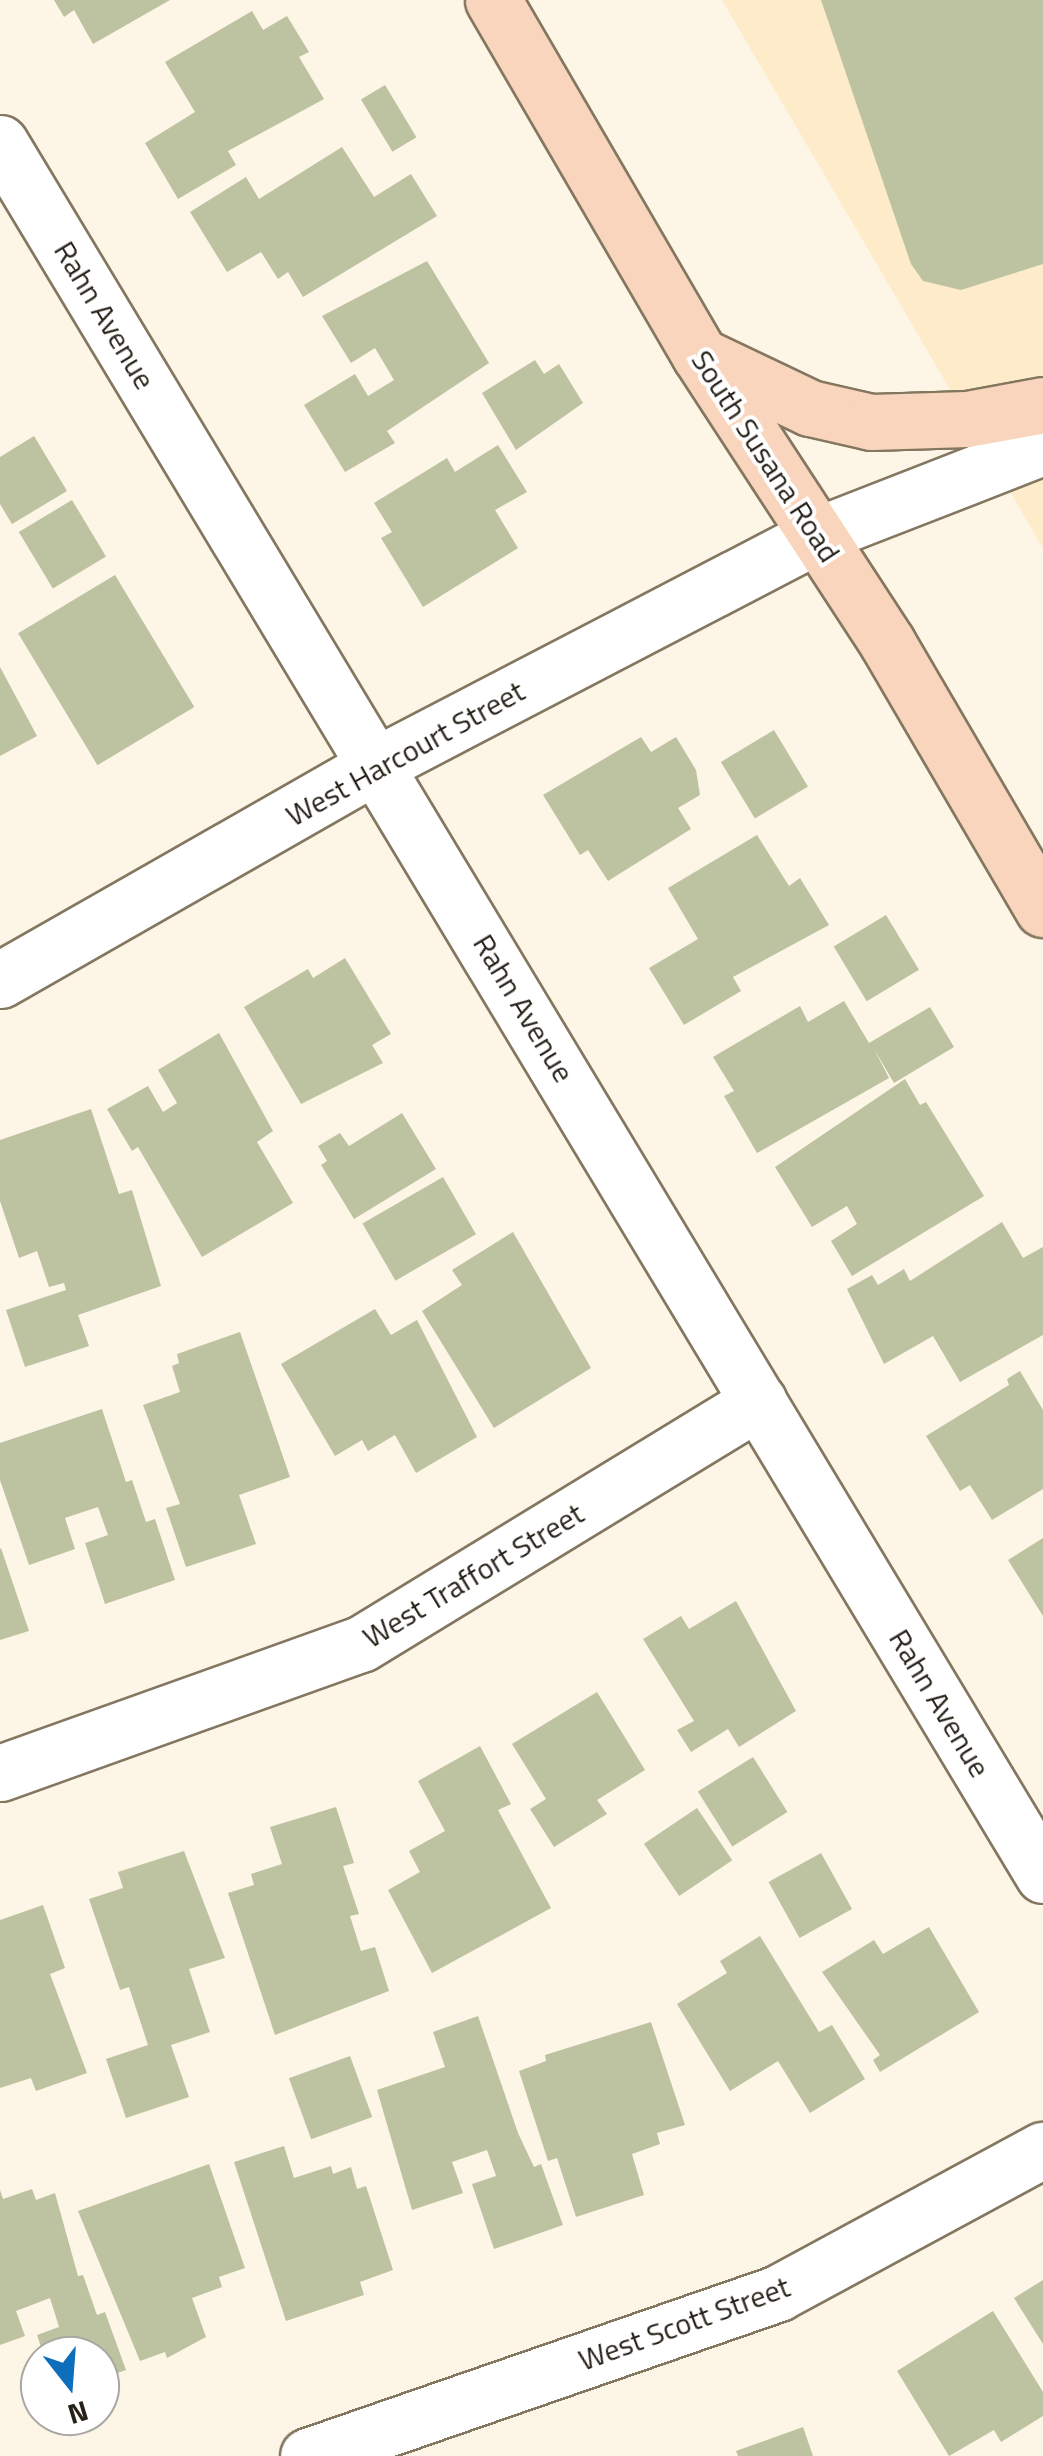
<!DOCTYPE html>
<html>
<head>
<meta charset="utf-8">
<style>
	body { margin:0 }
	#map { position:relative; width:1043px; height:2456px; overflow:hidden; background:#fdf5e5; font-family:"Titillium Web",sans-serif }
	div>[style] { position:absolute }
	.built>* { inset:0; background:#fdebc9 }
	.building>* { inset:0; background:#bdc3a1; transform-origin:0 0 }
	.roads { filter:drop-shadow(2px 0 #847760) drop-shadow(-2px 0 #847760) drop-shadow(0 2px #847760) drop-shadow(0 -2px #847760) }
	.street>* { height:55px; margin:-27.5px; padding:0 27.5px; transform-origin:27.5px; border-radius:27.5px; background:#fff }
	.secondary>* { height:55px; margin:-27.5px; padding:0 27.5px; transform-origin:27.5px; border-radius:27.5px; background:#f8d5bc }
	span { translate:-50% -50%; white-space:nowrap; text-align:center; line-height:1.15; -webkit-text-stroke:8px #fff; paint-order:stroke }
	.street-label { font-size:30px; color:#272219 }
	.north { position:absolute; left:20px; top:2336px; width:100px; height:100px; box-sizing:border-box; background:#fff; border:2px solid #a9a7a3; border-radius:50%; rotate:163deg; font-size:28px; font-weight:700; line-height:40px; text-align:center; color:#272219 }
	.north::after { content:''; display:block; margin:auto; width:35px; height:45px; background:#0d6fbb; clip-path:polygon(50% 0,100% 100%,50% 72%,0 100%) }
</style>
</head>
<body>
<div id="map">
	<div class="built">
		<i style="clip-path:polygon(722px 0,1043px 0,1043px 548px)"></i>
	</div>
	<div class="building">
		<i style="clip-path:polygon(54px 0,170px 0,93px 44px,74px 10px,64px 17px)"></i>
		<i style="clip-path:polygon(821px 0,1043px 0,1043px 264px,961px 290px,923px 281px,911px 264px)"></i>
		<i style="clip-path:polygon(252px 11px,263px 30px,287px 16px,309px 52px,299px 57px,324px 99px,228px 151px,236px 165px,178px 199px,145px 143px,195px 112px,165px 62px)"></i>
		<i style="left:385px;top:85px;width:61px;height:28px;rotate:59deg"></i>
		<i style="clip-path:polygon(342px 147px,374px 197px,411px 174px,437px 216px,303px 297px,288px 272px,278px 279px,261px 252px,227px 272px,190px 212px,246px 177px,259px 199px)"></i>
		<i style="clip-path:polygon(427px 261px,489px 363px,387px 431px,395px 443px,345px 472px,304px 405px,355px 374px,368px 396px,394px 380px,375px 348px,351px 363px,322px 316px)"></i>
		<i style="clip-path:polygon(535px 360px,544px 374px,559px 364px,583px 403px,516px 450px,482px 393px)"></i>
		<i style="clip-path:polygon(34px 436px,67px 491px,12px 524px,0 504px,0 457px)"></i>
		<i style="clip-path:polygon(498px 445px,527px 492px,495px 510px,518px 548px,423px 607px,381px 538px,392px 532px,374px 503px,447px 458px,455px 472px)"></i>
		<i style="left:72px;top:500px;width:66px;height:62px;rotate:59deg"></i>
		<i style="left:115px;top:575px;width:154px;height:113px;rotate:59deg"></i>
		<i style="clip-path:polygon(0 667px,37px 736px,0 756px)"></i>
		<i style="left:774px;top:730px;width:66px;height:62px;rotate:59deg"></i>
		<i style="clip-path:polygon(641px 737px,651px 752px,676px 737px,696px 770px,700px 795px,678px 808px,691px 829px,608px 881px,588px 850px,580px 855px,543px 795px)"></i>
		<i style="clip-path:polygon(757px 835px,789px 886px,800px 878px,829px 925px,733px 977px,741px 991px,684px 1025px,649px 968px,698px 939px,668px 888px)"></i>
		<i style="left:886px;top:915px;width:64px;height:61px;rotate:59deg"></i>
		<i style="clip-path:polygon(345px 958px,391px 1034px,372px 1045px,383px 1063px,301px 1104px,244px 1007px,308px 969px,313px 978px)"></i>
		<i style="clip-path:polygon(844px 1001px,869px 1043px,930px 1007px,954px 1047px,894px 1083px,874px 1049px,889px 1078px,757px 1153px,724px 1096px,734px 1091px,713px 1057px,800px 1006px,808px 1022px)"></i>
		<i style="clip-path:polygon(219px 1033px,273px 1131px,257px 1142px,293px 1203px,202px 1257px,138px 1147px,132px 1151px,107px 1109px,148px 1086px,163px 1112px,177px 1103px,158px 1070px)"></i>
		<i style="clip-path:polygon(905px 1079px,920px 1105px,926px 1102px,984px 1196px,852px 1276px,831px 1241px,857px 1224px,847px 1206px,812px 1227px,775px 1167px)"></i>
		<i style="clip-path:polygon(91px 1109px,119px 1194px,132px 1190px,161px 1286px,78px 1315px,89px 1346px,25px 1367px,6px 1310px,66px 1290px,64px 1283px,49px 1287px,37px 1251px,19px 1258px,0 1201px,0 1140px)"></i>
		<i style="clip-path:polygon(402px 1113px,436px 1169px,354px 1219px,321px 1165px,327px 1161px,318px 1146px,340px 1133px,349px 1146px)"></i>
		<i style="left:443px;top:1177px;width:66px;height:93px;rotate:60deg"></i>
		<i style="clip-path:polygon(1002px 1222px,1023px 1258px,1043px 1247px,1043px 1335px,960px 1382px,933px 1336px,884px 1364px,847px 1289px,872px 1275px,878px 1285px,904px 1269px,910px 1281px)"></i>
		<i style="clip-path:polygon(513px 1232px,591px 1368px,494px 1428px,422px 1311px,462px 1285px,452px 1270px)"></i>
		<i style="clip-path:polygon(375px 1309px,391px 1335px,417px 1320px,477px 1437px,416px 1473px,395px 1435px,368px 1451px,362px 1440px,335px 1456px,281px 1364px)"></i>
		<i style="clip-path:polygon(240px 1332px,290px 1477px,239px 1495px,256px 1544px,186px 1567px,166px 1508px,180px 1504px,143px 1405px,180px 1392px,172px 1366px,179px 1363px,177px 1354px)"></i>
		<i style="clip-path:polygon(1020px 1371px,1043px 1410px,1043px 1489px,992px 1520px,970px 1485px,960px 1491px,926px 1436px,1009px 1385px,1007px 1379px)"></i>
		<i style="clip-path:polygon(102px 1409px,126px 1482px,132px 1480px,146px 1522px,155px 1519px,175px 1580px,105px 1604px,85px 1543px,108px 1535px,98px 1507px,65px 1518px,75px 1549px,29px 1565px,0 1480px,0 1443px)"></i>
		<i style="clip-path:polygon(1043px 1538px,1043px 1616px,1008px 1560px)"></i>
		<i style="clip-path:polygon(1px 1548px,29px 1631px,0 1640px,0 1549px)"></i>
		<i style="clip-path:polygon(736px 1601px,796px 1711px,739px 1747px,728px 1729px,691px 1752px,677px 1730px,694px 1721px,643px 1639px,681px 1616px,689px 1629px)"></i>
		<i style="clip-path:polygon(597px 1692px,645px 1770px,597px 1800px,607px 1814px,554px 1847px,530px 1809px,546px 1799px,512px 1744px)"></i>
		<i style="clip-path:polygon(480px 1746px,511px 1804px,498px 1810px,551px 1908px,432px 1973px,388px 1890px,420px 1872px,409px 1851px,445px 1831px,418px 1781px)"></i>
		<i style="left:753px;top:1757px;width:65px;height:65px;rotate:58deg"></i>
		<i style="clip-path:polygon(336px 1807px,354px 1863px,343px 1866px,359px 1914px,350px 1916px,361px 1951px,375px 1947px,389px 1991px,275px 2035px,228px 1893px,254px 1885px,251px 1874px,282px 1864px,270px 1827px)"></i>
		<i style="left:697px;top:1808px;width:63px;height:64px;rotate:56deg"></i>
		<i style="clip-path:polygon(184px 1851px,225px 1958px,189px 1969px,210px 2032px,171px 2045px,189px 2097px,126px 2118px,106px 2059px,148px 2045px,129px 1987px,120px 1990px,89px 1899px,123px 1888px,118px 1872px)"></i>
		<i style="left:821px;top:1853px;width:64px;height:60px;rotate:61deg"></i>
		<i style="clip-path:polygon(43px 1905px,65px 1968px,50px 1974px,87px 2073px,36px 2091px,31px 2078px,0 2088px,0 1920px)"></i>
		<i style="clip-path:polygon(929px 1927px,979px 2012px,880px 2072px,873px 2060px,880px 2055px,822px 1972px,874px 1940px,883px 1954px)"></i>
		<i style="clip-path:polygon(760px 1936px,819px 2032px,832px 2025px,865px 2079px,810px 2113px,778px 2061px,730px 2091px,677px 2004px,727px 1973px,720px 1961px)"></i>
		<i style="clip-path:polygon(478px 2016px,518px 2133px,534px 2167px,541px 2164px,563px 2225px,494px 2249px,472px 2184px,496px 2176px,487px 2150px,452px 2162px,463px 2193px,412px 2210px,377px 2090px,445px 2067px,433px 2032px)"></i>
		<i style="clip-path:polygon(651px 2022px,685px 2125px,657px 2133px,660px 2144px,632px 2154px,644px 2195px,576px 2217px,557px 2158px,548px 2161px,519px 2071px,546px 2061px,545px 2055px)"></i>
		<i style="left:350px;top:2056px;width:65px;height:65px;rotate:70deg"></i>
		<i style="clip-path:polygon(284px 2146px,294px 2178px,331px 2166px,333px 2174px,351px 2167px,357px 2189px,366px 2186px,393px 2270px,360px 2282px,364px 2295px,286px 2321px,234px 2162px)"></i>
		<i style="clip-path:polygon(209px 2164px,245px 2268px,219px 2277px,222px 2287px,192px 2298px,206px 2337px,167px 2358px,165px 2352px,140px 2361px,78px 2211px)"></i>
		<i style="clip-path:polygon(32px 2189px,36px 2200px,55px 2193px,78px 2276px,83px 2275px,97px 2315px,105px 2312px,126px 2370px,100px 2379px,100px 2356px,44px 2356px,37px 2335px,59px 2327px,50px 2298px,16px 2311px,25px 2336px,0 2345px,0 2190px,3px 2199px)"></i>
		<i style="clip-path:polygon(1043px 2280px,1043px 2344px,1014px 2298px)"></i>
		<i style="clip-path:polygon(993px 2311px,1043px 2392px,1043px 2416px,1001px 2442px,994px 2430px,949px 2456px,897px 2371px)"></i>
		<i style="clip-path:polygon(803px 2427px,813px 2456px,738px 2456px,736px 2451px)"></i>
	</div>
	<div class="roads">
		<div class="street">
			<i style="left:0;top:143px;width:2022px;rotate:58.94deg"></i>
			<i style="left:0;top:980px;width:435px;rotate:-29.7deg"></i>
			<i style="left:378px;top:764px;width:495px;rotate:-27.5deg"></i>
			<i style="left:817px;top:535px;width:243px;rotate:-21.3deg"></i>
			<i style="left:0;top:1773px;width:383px;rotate:-19.7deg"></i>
			<i style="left:361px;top:1644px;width:466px;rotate:-31.4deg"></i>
			<i style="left:308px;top:2456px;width:497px;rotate:-19.1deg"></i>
			<i style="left:778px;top:2293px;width:301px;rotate:-28.4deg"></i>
		</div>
		<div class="secondary">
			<i style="left:493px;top:0;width:410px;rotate:59.8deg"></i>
			<i style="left:699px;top:354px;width:346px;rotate:56.9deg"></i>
			<i style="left:888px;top:644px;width:307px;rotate:59.7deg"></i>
			<i style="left:701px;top:356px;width:121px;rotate:25.5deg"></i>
			<i style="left:810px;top:408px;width:63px;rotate:12.9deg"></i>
			<i style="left:871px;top:422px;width:96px;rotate:-1.8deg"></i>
			<i style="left:967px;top:419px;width:77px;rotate:-10.4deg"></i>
		</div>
	</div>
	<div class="street-label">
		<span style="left:105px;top:315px;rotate:59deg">Rahn Avenue</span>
		<span style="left:766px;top:456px;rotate:57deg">South Susana Road</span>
		<span style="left:405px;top:753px;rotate:-29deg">West Harcourt Street</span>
		<span style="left:524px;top:1008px;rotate:59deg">Rahn Avenue</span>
		<span style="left:473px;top:1575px;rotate:-31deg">West Traffort Street</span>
		<span style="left:940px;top:1703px;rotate:59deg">Rahn Avenue</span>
		<span style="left:684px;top:2323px;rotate:-20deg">West Scott Street</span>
	</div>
	<div class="north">N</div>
</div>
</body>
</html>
